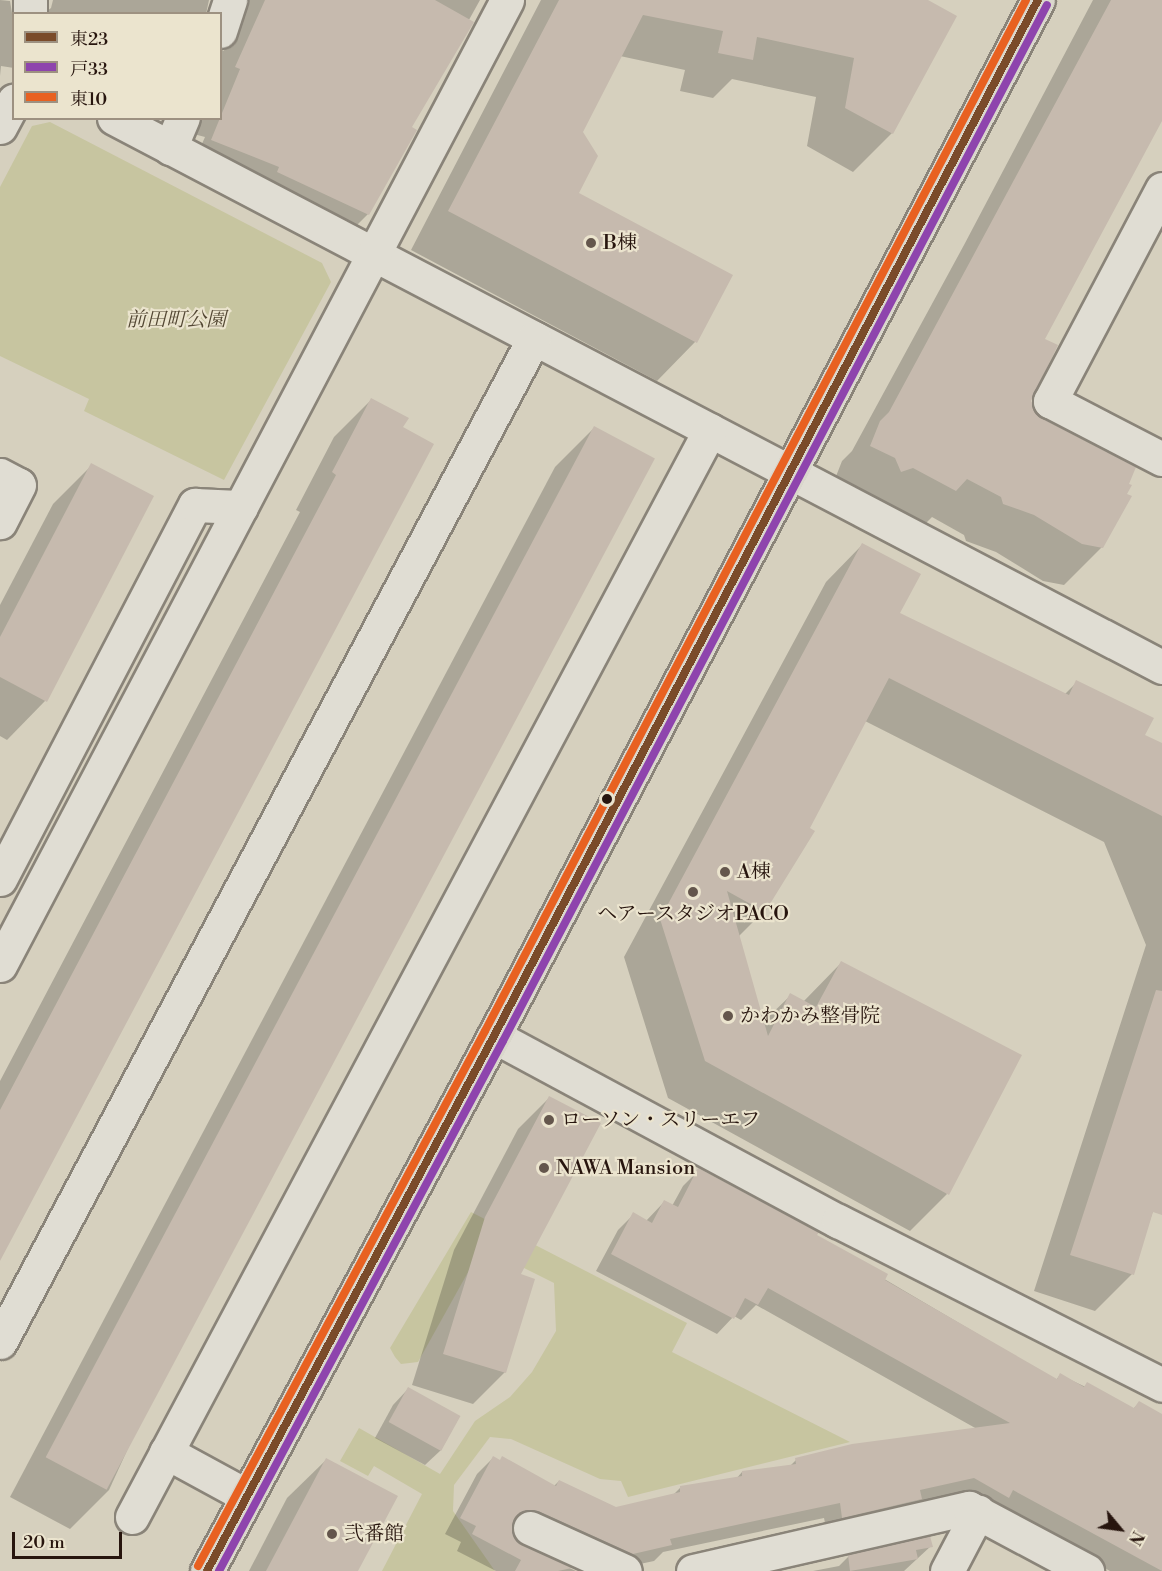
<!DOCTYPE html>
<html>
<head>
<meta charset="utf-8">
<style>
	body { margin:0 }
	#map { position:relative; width:1162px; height:1571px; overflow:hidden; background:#d6d0be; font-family:"Libre Bodoni","Noto Serif JP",serif }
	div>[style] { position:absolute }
	.green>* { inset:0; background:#c7c5a0 }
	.shadow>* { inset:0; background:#0003 }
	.building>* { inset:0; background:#c6baae; transform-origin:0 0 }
	.roads { filter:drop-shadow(2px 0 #8a8479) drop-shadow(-2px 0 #8a8479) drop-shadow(0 2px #8a8479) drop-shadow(0 -2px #8a8479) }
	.minor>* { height:33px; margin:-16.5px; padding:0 16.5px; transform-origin:16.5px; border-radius:16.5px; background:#e0ddd3 }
	.major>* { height:33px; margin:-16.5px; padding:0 16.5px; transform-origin:16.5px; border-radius:16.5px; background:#dad7cc }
	.bus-1>* { height:8px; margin:-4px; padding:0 4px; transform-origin:4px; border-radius:4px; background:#7a4b2a }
	.bus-2>* { height:8px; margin:-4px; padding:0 4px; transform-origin:4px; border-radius:4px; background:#8e44ad }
	.bus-3>* { height:8px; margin:-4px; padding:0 4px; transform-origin:4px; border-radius:4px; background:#e86121 }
	.dots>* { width:16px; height:16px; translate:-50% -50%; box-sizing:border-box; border:3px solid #ebe4ce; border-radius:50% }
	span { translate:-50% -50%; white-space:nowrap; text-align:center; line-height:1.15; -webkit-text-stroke:4.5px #ebe4ce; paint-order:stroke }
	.poi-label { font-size:20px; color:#27150e }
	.left { translate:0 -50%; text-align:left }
	.park-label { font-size:20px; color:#534733; font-style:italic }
	.legend { position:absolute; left:12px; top:12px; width:210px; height:108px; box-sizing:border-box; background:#ebe4ce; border:2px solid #9d9181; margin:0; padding:8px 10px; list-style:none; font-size:18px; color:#27150e }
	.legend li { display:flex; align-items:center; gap:12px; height:30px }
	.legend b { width:30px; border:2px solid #9d9181 }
	.north { position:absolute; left:1090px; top:1499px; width:60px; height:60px; -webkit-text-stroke:4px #ebe4ce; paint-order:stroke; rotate:119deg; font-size:16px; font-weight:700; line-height:24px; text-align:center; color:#27150e }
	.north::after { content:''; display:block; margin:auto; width:21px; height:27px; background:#27150e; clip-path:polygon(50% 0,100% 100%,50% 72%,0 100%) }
	.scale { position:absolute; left:12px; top:1532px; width:110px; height:27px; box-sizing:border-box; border:3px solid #27150e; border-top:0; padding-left:8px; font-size:18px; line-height:21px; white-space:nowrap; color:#27150e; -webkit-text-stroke:4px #ebe4ce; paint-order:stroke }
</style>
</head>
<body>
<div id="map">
	<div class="green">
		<i style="clip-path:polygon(50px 122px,322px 263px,331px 282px,224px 480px,84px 411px,89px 399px,0 356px,0 187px,32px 126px)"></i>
		<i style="clip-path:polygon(471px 1212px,687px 1323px,672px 1352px,850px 1442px,628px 1497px,621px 1481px,600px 1479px,511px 1439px,490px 1437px,454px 1485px,453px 1511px,495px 1571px,382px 1571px,422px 1494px,374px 1466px,368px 1476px,340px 1461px,359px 1428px,440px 1474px,475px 1421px,510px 1397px,532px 1372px,556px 1331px,554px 1283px,482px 1247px,418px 1362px,401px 1364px,395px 1357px,390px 1348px)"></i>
	</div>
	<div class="shadow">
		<i style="clip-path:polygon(0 0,10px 1px,14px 25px,14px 68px,1px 66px,0 76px)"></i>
		<i style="clip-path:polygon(53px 0,209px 0,206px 14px,43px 14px,51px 8px)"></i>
		<i style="clip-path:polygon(242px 0,480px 0,409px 128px,368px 214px,353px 229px,197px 155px,205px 137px,186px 132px,178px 118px,220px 118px,220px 50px,224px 51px)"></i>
		<i style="clip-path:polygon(541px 0,924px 0,955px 17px,892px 133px,853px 172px,807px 146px,816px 97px,732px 79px,713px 98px,680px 91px,685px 70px,620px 56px,581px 132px,577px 193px,731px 276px,695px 342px,657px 381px,411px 250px)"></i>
		<i style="clip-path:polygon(1093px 0,1162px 0,1162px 115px,1043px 339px,1030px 401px,1102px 547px,1064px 585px,1043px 581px,996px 552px,966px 541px,964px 535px,932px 517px,922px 527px,833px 484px,842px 461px,852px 451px,964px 245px)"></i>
		<i style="clip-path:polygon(372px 399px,401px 428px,0 1259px,0 1081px,300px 512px,296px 510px,334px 437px)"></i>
		<i style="clip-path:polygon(594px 428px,109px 1490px,70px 1529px,10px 1497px,555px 467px)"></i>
		<i style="clip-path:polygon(92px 465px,45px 701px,7px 740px,0 736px,0 605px,53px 504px)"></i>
		<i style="clip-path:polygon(862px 545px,898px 613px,1065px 694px,1077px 682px,1143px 735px,1162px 745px,1162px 1184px,1132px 1274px,1095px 1311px,1034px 1291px,1146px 945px,1104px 842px,865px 721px,764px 911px,738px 937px,762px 1023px,791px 995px,803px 1002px,841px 963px,947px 1194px,910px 1231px,668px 1098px,624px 957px,826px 582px)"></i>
		<i style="clip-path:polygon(549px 1098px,505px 1372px,473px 1404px,412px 1385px,454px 1250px,518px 1129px)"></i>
		<i style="clip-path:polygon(699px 1170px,1056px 1380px,1060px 1375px,1133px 1409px,1139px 1403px,1162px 1416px,1162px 1571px,1110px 1571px,998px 1506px,991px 1513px,958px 1493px,918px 1502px,905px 1515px,827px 1533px,824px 1518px,663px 1552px,654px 1561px,616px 1569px,521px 1526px,512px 1527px,513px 1539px,521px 1546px,576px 1571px,496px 1571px,457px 1551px,461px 1542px,445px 1534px,477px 1474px,493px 1458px,554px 1486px,559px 1481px,616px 1508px,673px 1495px,680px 1488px,736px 1479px,742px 1472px,789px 1467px,796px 1460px,977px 1429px,756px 1305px,741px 1320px,734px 1316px,717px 1334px,596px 1271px,618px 1230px,634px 1214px,646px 1221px,664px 1202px,672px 1206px,683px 1186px)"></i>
		<i style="clip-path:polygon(408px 1389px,459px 1417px,441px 1450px,425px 1465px,375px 1438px,393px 1405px)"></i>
		<i style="clip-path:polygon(326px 1460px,357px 1571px,249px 1571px,287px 1498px)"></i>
		<i style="clip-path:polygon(931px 1546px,904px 1571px,813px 1571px,839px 1566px,849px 1556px)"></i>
	</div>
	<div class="building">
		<i style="clip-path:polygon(265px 0,435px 0,474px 22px,412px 127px,417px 130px,369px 215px,277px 172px,279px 167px,211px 140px,240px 69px,235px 67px)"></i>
		<i style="clip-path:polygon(559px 0,928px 0,957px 16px,893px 134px,845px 108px,854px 58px,757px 37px,753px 60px,718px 53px,723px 31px,643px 15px,583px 132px,598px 156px,579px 193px,733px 275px,697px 343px,448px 211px)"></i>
		<i style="clip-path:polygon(1111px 0,1162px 0,1162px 121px,1045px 339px,1058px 345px,1031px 401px,1041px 418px,1136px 467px,1129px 484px,1132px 485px,1127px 494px,1132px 496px,1103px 548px,1082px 544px,1034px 515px,1003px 504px,1001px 497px,967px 479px,956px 491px,913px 468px,901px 472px,895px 458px,870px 446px,880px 421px,889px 412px)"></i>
		<i style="clip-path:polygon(371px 398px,409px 418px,403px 427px,434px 444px,0 1261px,0 1110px,336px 475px,332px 472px)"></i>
		<i style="left:594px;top:426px;width:69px;height:1168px;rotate:28deg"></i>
		<i style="clip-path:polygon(91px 463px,154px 496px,47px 702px,0 677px,0 637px)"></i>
		<i style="clip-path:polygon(862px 543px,921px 574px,900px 613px,1069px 695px,1076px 680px,1154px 718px,1145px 735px,1162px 743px,1162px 816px,889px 678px,810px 828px,815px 831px,765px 912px,727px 891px,768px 1036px,790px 993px,816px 1007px,841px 961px,1022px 1055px,949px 1195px,705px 1061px,660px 919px)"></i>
		<i style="clip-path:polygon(1156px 990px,1162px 991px,1162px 1215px,1153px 1212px,1134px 1275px,1070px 1255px)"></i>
		<i style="clip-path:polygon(549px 1096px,601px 1123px,521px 1274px,535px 1279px,506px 1373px,443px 1354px,485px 1217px)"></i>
		<i style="clip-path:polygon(698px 1168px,819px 1232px,817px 1235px,888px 1274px,885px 1280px,897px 1287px,1057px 1379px,1060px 1373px,1084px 1387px,1087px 1382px,1134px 1408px,1139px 1401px,1162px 1414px,1162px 1571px,1013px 1490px,1009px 1498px,974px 1478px,920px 1490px,922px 1499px,842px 1518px,840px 1503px,670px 1539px,672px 1545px,633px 1554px,538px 1511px,520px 1512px,513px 1521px,514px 1538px,572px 1568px,558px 1571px,515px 1571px,521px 1560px,472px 1534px,476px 1526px,460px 1518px,493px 1456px,500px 1460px,502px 1456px,556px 1486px,559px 1480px,616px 1507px,680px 1492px,680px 1486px,742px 1476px,742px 1471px,796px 1464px,795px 1458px,852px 1444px,1010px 1423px,768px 1288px,758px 1305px,745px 1298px,734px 1319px,611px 1254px,633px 1212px,652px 1223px,664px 1200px,678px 1207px)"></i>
		<i style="left:408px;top:1387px;width:60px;height:40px;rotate:29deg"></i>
		<i style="clip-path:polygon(326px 1458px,398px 1496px,358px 1571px,266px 1571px)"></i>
		<i style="clip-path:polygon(930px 1536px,933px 1547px,916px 1550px,918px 1559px,850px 1571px,848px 1555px)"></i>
	</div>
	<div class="roads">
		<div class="minor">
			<i style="left:30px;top:14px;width:14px;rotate:-90deg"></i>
			<i style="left:220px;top:31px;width:33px;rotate:-72deg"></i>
			<i style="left:114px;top:118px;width:1183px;rotate:27.65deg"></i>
			<i style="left:0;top:127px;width:30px;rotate:-62deg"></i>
			<i style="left:170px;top:148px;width:33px;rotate:-67deg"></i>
			<i style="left:1162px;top:189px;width:240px;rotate:117.8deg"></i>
			<i style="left:1050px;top:401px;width:126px;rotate:27.4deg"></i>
			<i style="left:0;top:475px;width:21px;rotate:28deg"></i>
			<i style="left:19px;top:485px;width:42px;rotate:117.2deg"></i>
			<i style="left:0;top:879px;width:422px;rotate:-62.5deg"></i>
			<i style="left:195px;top:505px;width:46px;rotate:2.5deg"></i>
			<i style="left:0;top:965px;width:1090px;rotate:-62.28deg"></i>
			<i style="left:494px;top:1036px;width:391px;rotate:28.3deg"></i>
			<i style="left:838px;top:1221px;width:363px;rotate:26.8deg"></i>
			<i style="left:0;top:1342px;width:1137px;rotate:-61.99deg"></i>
			<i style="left:166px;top:1452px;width:92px;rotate:28.5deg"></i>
			<i style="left:132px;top:1517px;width:1231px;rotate:-62deg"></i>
			<i style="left:530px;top:1528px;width:104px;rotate:24.4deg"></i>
			<i style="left:693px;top:1571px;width:283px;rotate:-12.9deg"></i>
			<i style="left:969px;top:1508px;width:134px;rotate:28.1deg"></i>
			<i style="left:947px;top:1571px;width:67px;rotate:-62.3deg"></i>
		</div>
		<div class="major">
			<i style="left:207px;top:1571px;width:607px;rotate:-61.79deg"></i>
			<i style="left:494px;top:1036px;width:1170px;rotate:-62.3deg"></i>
		</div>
	</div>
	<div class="bus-1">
		<i style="left:207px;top:1571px;width:607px;rotate:-61.79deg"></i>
		<i style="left:494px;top:1036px;width:1170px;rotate:-62.3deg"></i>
	</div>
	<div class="bus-2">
		<i style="left:219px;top:1571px;width:601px;rotate:-61.82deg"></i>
		<i style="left:503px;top:1041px;width:1170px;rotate:-62.3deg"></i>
	</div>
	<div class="bus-3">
		<i style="left:198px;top:1566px;width:607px;rotate:-61.79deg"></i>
		<i style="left:485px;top:1031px;width:1164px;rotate:-62.31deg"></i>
	</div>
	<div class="dots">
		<i style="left:591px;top:243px;background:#64564c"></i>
		<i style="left:607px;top:799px;background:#27150e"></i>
		<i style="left:725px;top:872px;background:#64564c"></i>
		<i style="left:693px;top:892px;background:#64564c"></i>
		<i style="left:728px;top:1016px;background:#64564c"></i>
		<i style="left:549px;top:1120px;background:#64564c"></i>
		<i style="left:544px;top:1168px;background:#64564c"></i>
		<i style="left:332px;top:1534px;background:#64564c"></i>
	</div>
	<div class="poi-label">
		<span class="left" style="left:603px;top:243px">B棟</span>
		<span class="left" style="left:737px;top:872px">A棟</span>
		<span style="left:693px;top:914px">ヘアースタジオPACO</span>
		<span class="left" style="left:740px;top:1016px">かわかみ整骨院</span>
		<span class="left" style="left:561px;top:1120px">ローソン・スリーエフ</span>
		<span class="left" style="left:556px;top:1168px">NAWA Mansion</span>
		<span class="left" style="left:344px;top:1534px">弐番館</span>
	</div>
	<div class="park-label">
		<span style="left:176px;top:320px">前田町公園</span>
	</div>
	<ul class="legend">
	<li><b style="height:8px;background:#7a4b2a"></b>東23</li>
	<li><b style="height:8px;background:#8e44ad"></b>戸33</li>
	<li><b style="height:8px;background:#e86121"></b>東10</li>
	</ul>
	<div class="north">N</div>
	<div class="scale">20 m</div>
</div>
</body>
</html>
